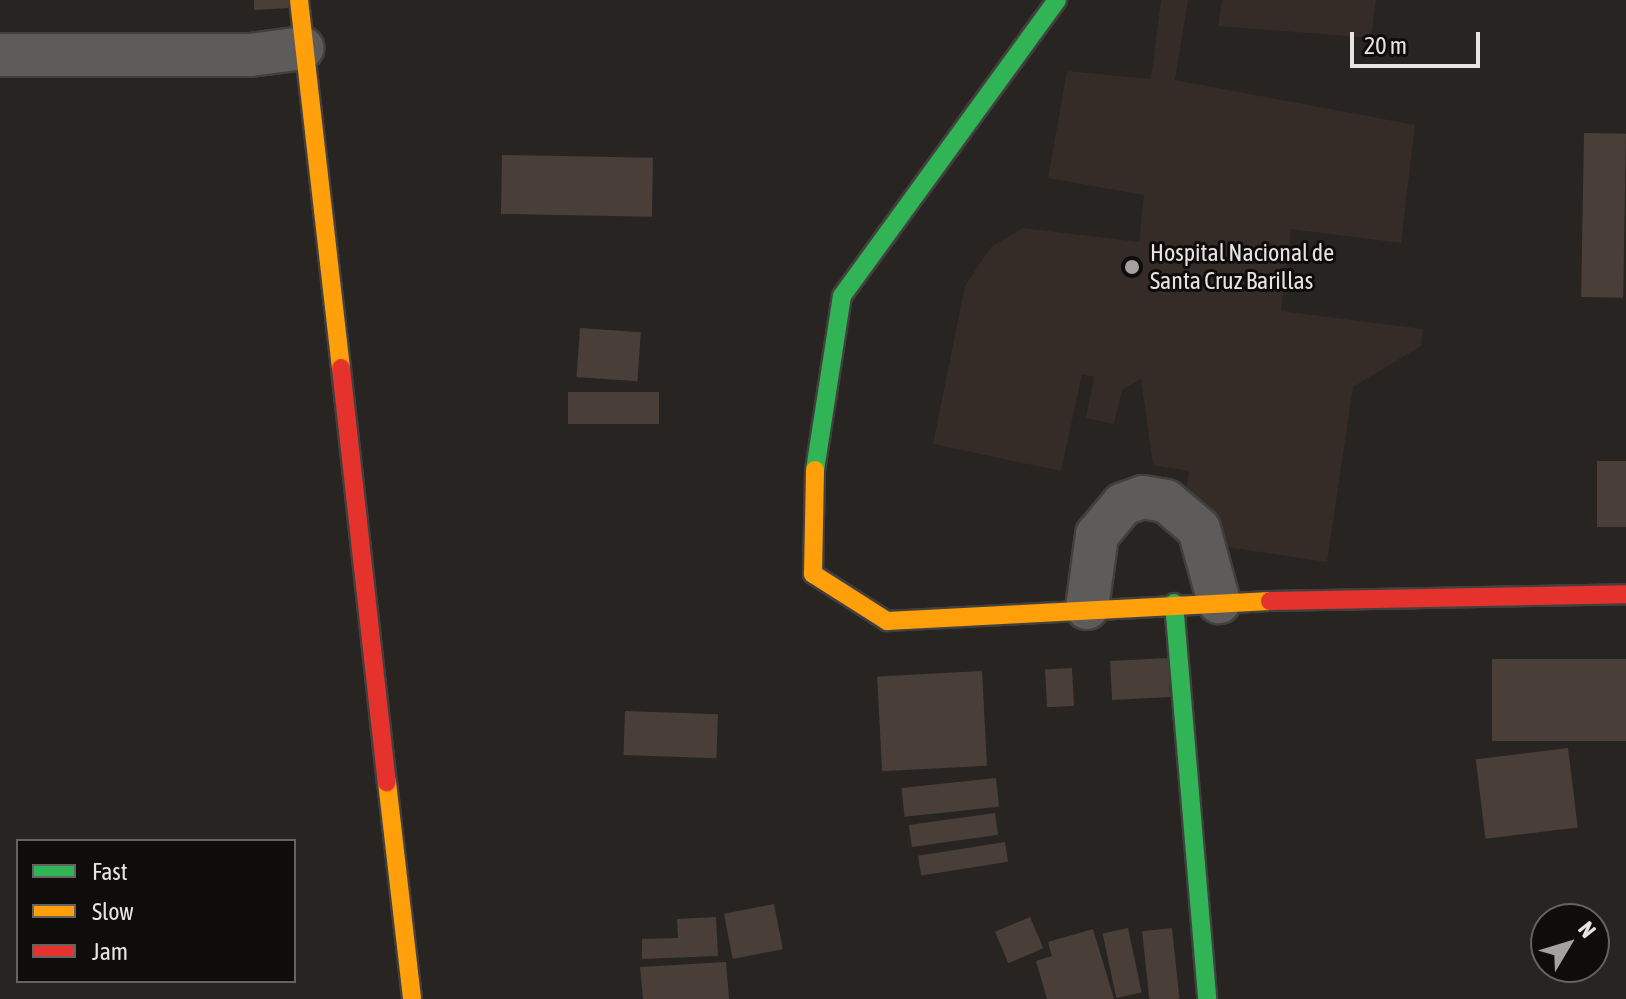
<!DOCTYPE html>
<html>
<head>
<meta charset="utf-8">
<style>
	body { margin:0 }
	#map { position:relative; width:1626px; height:999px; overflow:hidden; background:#272422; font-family:"Asap Condensed",sans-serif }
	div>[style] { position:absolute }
	.built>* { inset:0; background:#352c27 }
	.building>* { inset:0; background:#493f38; transform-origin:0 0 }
	.roads { filter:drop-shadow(2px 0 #42403f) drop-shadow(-2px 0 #42403f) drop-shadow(0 2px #42403f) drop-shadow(0 -2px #42403f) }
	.street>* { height:42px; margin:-21px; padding:0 21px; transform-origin:21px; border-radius:21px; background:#5e5c5b }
	.fast>* { height:18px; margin:-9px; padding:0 9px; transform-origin:9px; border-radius:9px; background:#30b455 }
	.slow>* { height:18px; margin:-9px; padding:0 9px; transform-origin:9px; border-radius:9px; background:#ff9f0a }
	.jam>* { height:18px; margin:-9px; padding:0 9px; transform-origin:9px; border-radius:9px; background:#e5322d }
	.dots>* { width:22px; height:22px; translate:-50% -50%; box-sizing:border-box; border:4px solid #0f0d0c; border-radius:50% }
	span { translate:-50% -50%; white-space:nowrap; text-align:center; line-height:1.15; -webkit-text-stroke:6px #0f0d0c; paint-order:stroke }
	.poi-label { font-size:24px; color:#e7e4e3 }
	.left { translate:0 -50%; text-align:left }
	.legend { position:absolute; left:16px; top:839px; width:280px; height:144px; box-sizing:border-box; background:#0f0d0c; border:2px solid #656362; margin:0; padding:10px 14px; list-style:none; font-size:24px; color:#e7e4e3 }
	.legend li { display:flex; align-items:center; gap:16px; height:40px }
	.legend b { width:40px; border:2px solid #656362 }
	.north { position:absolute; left:1530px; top:903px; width:80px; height:80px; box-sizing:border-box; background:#0f0d0c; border:2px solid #656362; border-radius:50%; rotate:52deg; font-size:22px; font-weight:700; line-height:32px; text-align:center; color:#e7e4e3 }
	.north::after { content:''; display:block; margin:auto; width:28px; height:36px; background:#a4a19f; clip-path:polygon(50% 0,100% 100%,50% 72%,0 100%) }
	.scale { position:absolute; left:1350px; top:32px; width:130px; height:36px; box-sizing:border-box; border:4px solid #e7e4e3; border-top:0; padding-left:10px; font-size:24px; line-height:28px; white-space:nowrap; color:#e7e4e3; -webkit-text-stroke:6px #0f0d0c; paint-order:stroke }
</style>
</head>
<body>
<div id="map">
	<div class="built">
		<i style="clip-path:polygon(1161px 0,1188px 0,1175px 80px,1415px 125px,1401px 243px,1291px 229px,1281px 311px,1423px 329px,1421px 346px,1353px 387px,1327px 562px,1179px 540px,1189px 471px,1153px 465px,1141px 379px,1122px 390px,1114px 424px,1086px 418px,1094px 377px,1082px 374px,1061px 471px,933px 444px,965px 286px,991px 247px,1023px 228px,1139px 242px,1144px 195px,1048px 178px,1067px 71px,1151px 79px)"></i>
		<i style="clip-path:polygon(1222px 0,1376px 0,1371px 38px,1218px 26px)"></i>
	</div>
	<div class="building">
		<i style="clip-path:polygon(254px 0,289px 0,289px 8px,254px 10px)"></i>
		<i style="left:1584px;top:133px;width:42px;height:164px;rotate:1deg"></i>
		<i style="left:502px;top:155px;width:151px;height:59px;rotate:1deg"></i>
		<i style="left:580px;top:328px;width:61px;height:49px;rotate:4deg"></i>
		<i style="left:568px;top:392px;width:91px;height:32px"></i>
		<i style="left:1597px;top:461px;width:29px;height:66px"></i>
		<i style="left:1168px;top:658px;width:39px;height:58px;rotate:87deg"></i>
		<i style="left:1626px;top:659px;width:82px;height:134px;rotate:90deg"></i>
		<i style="left:1072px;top:668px;width:38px;height:27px;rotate:87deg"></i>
		<i style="left:982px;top:671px;width:95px;height:105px;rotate:87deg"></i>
		<i style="left:625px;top:711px;width:93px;height:44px;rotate:2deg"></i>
		<i style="left:1568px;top:748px;width:80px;height:93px;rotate:83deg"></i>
		<i style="left:996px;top:778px;width:29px;height:95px;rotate:84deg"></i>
		<i style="left:995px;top:813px;width:22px;height:87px;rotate:82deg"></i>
		<i style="left:1005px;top:842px;width:20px;height:88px;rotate:81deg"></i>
		<i style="left:774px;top:904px;width:46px;height:51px;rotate:79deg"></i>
		<i style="clip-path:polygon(716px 917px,718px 956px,642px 959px,642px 939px,678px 938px,677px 919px)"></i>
		<i style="left:1030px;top:917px;width:34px;height:38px;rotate:67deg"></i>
		<i style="left:1128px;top:928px;width:66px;height:26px;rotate:78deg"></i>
		<i style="left:1172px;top:928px;width:71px;height:30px;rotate:84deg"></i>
		<i style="clip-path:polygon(1093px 929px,1114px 999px,1047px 999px,1036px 961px,1052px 956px,1048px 942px)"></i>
		<i style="clip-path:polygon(726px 962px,729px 999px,643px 999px,640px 967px)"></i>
	</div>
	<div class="roads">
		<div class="street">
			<i style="left:0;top:55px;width:250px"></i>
			<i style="left:250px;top:55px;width:53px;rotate:-7.5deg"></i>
			<i style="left:1087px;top:608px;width:74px;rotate:-82.2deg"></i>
			<i style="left:1097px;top:535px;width:40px;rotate:-50deg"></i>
			<i style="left:1123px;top:504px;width:21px;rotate:-19deg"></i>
			<i style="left:1143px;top:497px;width:23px;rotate:10deg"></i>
			<i style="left:1166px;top:501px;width:43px;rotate:40.3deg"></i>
			<i style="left:1199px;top:529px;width:76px;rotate:74.7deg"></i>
		</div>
		<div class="fast">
			<i style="left:815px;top:470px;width:176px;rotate:-81.2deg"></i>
			<i style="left:842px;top:296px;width:366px;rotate:-54deg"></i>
			<i style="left:1174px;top:603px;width:397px;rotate:85.2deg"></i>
		</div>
		<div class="slow">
			<i style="left:299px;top:0;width:370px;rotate:83.5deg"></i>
			<i style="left:815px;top:470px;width:104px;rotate:91.1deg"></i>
			<i style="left:813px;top:574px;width:88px;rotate:32.4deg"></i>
			<i style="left:887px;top:621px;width:384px;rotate:-3deg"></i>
			<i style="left:387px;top:782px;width:218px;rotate:83.4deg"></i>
		</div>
		<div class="jam">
			<i style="left:341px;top:368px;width:417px;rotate:83.7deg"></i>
			<i style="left:1270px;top:601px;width:356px;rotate:-1.1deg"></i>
		</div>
	</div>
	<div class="dots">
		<i style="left:1132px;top:267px;background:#a4a19f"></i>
	</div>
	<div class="poi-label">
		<span class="left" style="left:1150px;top:267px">Hospital Nacional de<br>Santa Cruz Barillas</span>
	</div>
	<ul class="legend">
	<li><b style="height:10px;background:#30b455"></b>Fast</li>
	<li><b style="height:10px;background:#ff9f0a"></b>Slow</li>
	<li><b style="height:10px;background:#e5322d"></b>Jam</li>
	</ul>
	<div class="north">N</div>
	<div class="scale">20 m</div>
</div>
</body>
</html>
